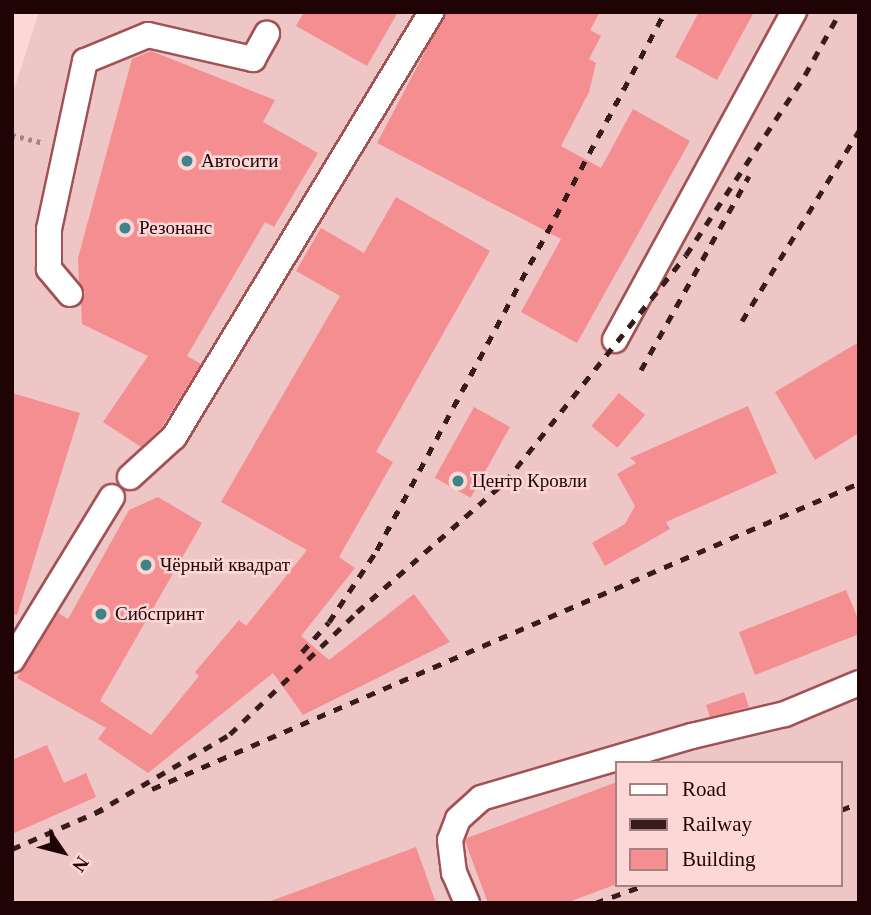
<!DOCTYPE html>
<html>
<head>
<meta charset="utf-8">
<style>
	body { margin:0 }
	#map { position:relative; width:871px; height:915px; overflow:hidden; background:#fcd7d6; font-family:"Times New Roman",serif }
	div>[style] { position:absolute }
	.built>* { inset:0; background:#eec6c6 }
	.building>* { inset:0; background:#f58e91; transform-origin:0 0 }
	.path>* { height:4.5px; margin-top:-2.25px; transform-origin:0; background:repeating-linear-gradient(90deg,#a58484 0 3.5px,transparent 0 8.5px) }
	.roads { filter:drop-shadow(2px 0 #a15255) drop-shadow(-2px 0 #a15255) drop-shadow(0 2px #a15255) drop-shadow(0 -2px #a15255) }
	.minor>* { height:24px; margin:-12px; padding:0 12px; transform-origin:12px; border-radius:12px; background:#fff }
	.rail>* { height:5px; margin-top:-2.5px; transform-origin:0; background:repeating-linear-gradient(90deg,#381b1c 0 9px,transparent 0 18px) }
	.dots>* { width:19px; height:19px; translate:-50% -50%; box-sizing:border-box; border:4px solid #fcd7d6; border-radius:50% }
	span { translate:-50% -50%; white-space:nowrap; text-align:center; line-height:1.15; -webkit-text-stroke:5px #fcd7d6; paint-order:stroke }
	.poi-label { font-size:19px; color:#1f0305 }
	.left { translate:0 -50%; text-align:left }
	.frame { position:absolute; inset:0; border:14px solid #1f0305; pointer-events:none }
	.legend { position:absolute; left:615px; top:761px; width:228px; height:126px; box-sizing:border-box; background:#fcd7d6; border:2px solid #a48282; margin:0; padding:9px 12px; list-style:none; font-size:21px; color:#1f0305 }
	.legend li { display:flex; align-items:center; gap:14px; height:35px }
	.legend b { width:35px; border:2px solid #a48282 }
	.north { position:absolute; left:28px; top:817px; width:70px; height:70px; -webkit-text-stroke:5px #fcd7d6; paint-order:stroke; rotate:125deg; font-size:19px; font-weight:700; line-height:28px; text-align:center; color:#1f0305 }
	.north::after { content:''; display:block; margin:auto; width:24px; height:32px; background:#1f0305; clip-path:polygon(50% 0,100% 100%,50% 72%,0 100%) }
</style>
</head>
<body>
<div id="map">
	<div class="built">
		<i style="clip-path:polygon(evenodd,39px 12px,859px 12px,859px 903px,12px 903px,12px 96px,39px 12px,617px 763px,841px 763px,841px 885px,617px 885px,617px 763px)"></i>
	</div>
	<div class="building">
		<i style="clip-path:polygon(304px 12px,398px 12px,367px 66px,296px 26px)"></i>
		<i style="clip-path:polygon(446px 12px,600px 12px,590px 30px,601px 36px,589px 59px,596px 63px,589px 92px,561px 146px,601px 168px,633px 109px,690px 141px,577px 343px,521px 312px,561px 239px,377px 143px)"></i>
		<i style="clip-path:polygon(699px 12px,754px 12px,717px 80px,675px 57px)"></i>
		<i style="clip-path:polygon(151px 51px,275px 100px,263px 122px,318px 153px,274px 227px,265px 222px,187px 356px,201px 364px,162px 427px,141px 447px,103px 422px,148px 356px,82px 324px,81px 304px,85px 292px,79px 282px,78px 258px,132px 59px)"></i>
		<i style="clip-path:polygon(396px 197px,490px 251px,376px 452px,393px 462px,339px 557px,355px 568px,301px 636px,329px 660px,414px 594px,450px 642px,303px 715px,273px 673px,148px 773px,98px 739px,106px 728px,17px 678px,58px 613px,68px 619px,129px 510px,158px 497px,202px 523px,100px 701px,151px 735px,199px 676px,195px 672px,239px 620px,246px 626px,307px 550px,221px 502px,340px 296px,296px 271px,321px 228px,364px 253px)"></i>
		<i style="clip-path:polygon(859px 342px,859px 433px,815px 460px,775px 392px)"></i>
		<i style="clip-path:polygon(12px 393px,80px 413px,17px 615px,12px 614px)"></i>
		<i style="left:619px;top:393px;width:34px;height:43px;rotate:40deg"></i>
		<i style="clip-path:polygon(748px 406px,777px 473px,666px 522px,670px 529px,605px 566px,592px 543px,625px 524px,635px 506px,617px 474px,636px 463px,630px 458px)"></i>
		<i style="left:474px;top:407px;width:41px;height:81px;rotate:29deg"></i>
		<i style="clip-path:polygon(846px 590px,859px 621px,859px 634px,755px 675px,739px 632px)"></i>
		<i style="clip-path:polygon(744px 692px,749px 707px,710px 717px,706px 705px)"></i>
		<i style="clip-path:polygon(47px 745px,64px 783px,86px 773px,96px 797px,12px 834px,12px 760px)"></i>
		<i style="clip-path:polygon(617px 782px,617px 884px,566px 903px,488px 903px,465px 841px,467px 838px)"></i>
		<i style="clip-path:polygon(416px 847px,436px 903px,272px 903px,271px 901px)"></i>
	</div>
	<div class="path">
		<i style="left:12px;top:135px;width:33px;rotate:14deg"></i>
	</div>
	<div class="roads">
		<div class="minor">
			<i style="left:70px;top:294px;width:33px;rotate:-130deg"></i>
			<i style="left:49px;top:269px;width:40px;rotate:-90deg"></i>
			<i style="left:49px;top:229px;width:172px;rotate:-77.9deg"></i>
			<i style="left:85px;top:61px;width:68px;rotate:-22.4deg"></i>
			<i style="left:148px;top:35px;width:108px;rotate:12.9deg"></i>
			<i style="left:253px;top:59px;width:29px;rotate:-61deg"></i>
			<i style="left:615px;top:340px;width:374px;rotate:-61.4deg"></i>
			<i style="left:130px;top:477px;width:59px;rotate:-42.3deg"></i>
			<i style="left:174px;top:437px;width:497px;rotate:-58.8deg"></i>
			<i style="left:12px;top:660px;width:191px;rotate:-58.5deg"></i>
			<i style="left:467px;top:903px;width:33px;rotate:-113deg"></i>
			<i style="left:454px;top:873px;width:33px;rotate:-97deg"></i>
			<i style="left:450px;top:840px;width:22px;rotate:-69deg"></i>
			<i style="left:458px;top:819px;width:31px;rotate:-42deg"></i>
			<i style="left:481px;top:798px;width:220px;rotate:-16.4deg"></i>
			<i style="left:692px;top:736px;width:96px;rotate:-13.3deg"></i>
			<i style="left:785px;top:714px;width:80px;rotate:-22.7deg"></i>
		</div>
	</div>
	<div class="rail">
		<i style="left:742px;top:321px;width:223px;rotate:-58.4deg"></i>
		<i style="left:641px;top:370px;width:222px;rotate:-60.9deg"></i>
		<i style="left:302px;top:652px;width:40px;rotate:-48deg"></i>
		<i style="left:329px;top:622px;width:87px;rotate:-56.3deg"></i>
		<i style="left:377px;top:550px;width:610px;rotate:-61.84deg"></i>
		<i style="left:152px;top:789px;width:770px;rotate:-23.4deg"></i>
		<i style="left:841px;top:810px;width:19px;rotate:-21deg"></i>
		<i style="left:95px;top:813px;width:156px;rotate:-30.3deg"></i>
		<i style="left:230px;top:734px;width:176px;rotate:-43.8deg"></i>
		<i style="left:357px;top:612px;width:197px;rotate:-41.3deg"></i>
		<i style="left:505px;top:482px;width:290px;rotate:-51.4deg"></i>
		<i style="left:686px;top:255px;width:216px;rotate:-56.5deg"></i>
		<i style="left:805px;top:75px;width:72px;rotate:-60.9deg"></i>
		<i style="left:12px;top:849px;width:100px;rotate:-23.5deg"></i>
		<i style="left:595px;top:903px;width:53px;rotate:-19.8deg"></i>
	</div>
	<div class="dots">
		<i style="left:187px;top:161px;background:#3c8487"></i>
		<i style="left:125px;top:228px;background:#3c8487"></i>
		<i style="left:458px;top:481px;background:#3c8487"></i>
		<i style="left:146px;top:565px;background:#3c8487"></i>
		<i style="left:101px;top:614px;background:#3c8487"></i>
	</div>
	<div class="poi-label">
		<span class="left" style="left:201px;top:161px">Автосити</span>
		<span class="left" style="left:139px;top:228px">Резонанс</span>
		<span class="left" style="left:472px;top:481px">Центр Кровли</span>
		<span class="left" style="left:160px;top:565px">Чёрный квадрат</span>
		<span class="left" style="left:115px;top:614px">Сибспринт</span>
	</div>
	<div class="frame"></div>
	<ul class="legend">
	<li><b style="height:9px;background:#fff"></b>Road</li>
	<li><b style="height:9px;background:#381b1c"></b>Railway</li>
	<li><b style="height:19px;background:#f58e91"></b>Building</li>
	</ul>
	<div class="north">N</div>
</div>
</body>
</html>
